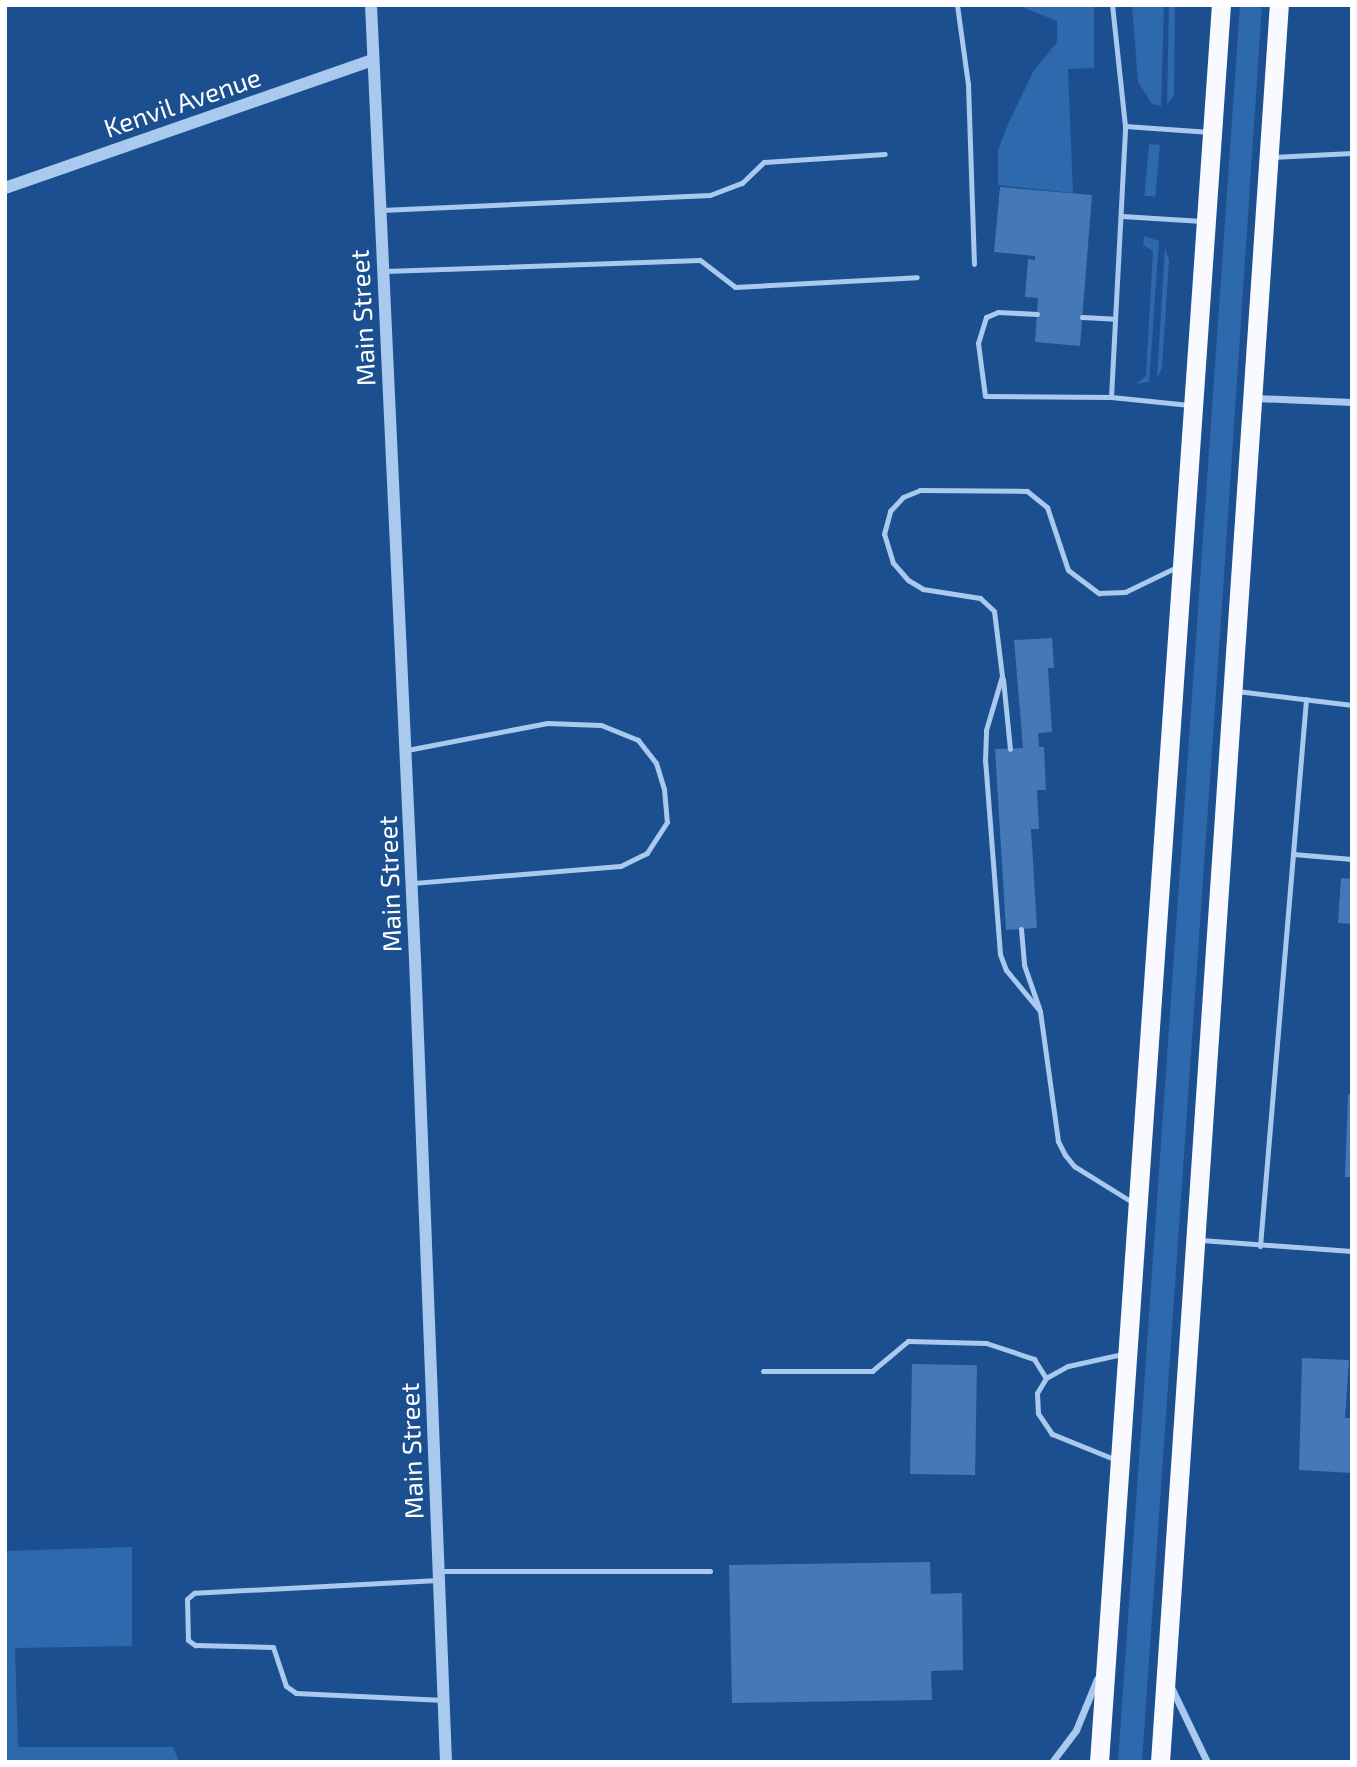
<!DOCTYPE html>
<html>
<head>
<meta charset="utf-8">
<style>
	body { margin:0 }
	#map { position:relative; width:1357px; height:1767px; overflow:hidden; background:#1b4f8f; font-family:"Exo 2",sans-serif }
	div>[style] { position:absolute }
	.green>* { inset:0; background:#2e69ad; transform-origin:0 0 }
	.building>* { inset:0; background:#4478b7; transform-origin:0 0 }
	.service>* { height:5px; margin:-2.5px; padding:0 2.5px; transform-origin:2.5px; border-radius:2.5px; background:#a9c9ee }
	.minor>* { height:7px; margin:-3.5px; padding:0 3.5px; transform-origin:3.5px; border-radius:3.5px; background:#a9c9ee }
	.tertiary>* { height:12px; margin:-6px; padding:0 6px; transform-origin:6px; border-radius:6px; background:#a9c9ee }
	.trunk>* { height:19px; margin:-9.5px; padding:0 9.5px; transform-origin:9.5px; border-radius:9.5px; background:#f8faff }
	span { translate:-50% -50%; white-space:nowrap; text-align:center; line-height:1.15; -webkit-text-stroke:6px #1b4f8f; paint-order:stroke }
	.street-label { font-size:26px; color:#fff }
	.frame { position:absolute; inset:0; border:7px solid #fff; pointer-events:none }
</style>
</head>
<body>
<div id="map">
	<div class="green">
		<i style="clip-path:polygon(1017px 5px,1094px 5px,1094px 68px,1068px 69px,1073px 193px,998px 185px,998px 150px,1008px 124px,1033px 72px,1057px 42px,1057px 21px)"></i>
		<i style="clip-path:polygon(1132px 5px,1164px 5px,1161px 106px,1152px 104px,1138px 82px)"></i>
		<i style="clip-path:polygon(1169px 5px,1175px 5px,1174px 95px,1167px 105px)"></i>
		<i style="clip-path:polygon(1240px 5px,1262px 5px,1223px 591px,1142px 1762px,1118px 1762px)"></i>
		<i style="left:1149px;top:144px;width:11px;height:52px;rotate:5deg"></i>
		<i style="clip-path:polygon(1144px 236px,1159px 241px,1149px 382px,1136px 384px,1146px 376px,1153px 251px,1143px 245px)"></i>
		<i style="clip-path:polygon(1165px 248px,1169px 260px,1162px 368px,1157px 379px)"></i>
		<i style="clip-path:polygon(132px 1547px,132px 1646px,15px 1648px,18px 1747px,173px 1747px,179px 1762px,5px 1762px,5px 1551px)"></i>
	</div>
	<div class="building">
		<i style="clip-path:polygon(1000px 187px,1092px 195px,1080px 346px,1035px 342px,1038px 298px,1025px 297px,1028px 259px,1035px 260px,1035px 256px,994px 252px)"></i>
		<i style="clip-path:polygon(1052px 638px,1054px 668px,1048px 668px,1052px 732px,1038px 733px,1039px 747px,1044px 747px,1046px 790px,1037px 790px,1039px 829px,1031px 829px,1037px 928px,1006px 930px,995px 749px,1023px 748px,1014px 640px)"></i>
		<i style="clip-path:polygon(1341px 878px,1352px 879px,1352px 924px,1338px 923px)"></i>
		<i style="clip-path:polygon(1348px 1094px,1352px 1095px,1352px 1177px,1345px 1177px)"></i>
		<i style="clip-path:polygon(1302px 1358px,1349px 1360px,1345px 1418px,1352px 1418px,1352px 1473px,1299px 1470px)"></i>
		<i style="left:912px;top:1364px;width:65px;height:110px;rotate:1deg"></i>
		<i style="clip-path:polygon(930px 1562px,931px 1594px,962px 1593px,963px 1670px,931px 1671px,932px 1700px,732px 1703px,729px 1565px)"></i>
	</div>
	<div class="service">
		<i style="left:957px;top:5px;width:80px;rotate:82.1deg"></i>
		<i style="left:968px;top:84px;width:180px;rotate:88.1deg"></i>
		<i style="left:1125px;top:126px;width:85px;rotate:4deg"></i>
		<i style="left:1272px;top:157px;width:80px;rotate:-2.9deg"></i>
		<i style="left:382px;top:210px;width:328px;rotate:-2.6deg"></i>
		<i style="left:710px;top:195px;width:34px;rotate:-21deg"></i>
		<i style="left:742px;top:183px;width:30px;rotate:-44deg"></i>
		<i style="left:764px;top:162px;width:121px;rotate:-3.8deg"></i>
		<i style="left:1122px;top:216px;width:80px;rotate:3.6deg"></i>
		<i style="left:385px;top:271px;width:315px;rotate:-2deg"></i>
		<i style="left:700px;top:260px;width:44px;rotate:37.6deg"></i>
		<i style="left:735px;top:287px;width:182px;rotate:-3.1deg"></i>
		<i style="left:1037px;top:314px;width:39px;rotate:-177deg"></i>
		<i style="left:998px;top:312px;width:13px;rotate:157deg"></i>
		<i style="left:986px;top:317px;width:27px;rotate:107deg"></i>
		<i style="left:978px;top:343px;width:53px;rotate:82.5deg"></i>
		<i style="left:985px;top:396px;width:126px;rotate:0.5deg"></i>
		<i style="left:1111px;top:397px;width:79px;rotate:5.8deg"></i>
		<i style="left:1082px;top:317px;width:33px;rotate:3deg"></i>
		<i style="left:1111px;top:397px;width:271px;rotate:-87deg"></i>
		<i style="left:1125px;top:126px;width:122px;rotate:-96.1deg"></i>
		<i style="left:1003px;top:679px;width:70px;rotate:84.3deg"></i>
		<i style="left:1237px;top:691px;width:116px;rotate:6.9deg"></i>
		<i style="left:407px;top:750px;width:143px;rotate:-10.9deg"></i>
		<i style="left:547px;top:723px;width:54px;rotate:2.1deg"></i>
		<i style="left:601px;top:725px;width:40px;rotate:22deg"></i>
		<i style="left:638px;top:740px;width:29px;rotate:52deg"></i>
		<i style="left:656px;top:763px;width:27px;rotate:73deg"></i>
		<i style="left:664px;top:789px;width:33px;rotate:85deg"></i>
		<i style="left:667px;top:822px;width:37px;rotate:123deg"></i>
		<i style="left:647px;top:853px;width:30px;rotate:154deg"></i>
		<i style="left:620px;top:866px;width:209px;rotate:175.3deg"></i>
		<i style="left:1293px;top:854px;width:59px;rotate:4.8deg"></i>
		<i style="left:1021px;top:929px;width:36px;rotate:85deg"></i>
		<i style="left:1024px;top:965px;width:46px;rotate:70.8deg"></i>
		<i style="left:1132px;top:1202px;width:68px;rotate:-148.2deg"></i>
		<i style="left:1074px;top:1166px;width:14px;rotate:-129deg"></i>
		<i style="left:1065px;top:1155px;width:16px;rotate:-117deg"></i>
		<i style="left:1058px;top:1141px;width:131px;rotate:-97.9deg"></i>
		<i style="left:1040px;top:1011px;width:53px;rotate:-129.7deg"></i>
		<i style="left:1006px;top:970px;width:17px;rotate:-111deg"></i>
		<i style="left:1000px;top:954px;width:194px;rotate:-94.4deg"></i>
		<i style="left:985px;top:761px;width:31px;rotate:-88deg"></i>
		<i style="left:986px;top:730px;width:56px;rotate:-73.5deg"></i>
		<i style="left:1002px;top:676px;width:65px;rotate:-97deg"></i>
		<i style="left:994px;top:611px;width:19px;rotate:-137deg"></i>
		<i style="left:980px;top:598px;width:58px;rotate:-171deg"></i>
		<i style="left:923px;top:589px;width:17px;rotate:-149deg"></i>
		<i style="left:908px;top:580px;width:23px;rotate:-131deg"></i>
		<i style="left:893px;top:563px;width:30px;rotate:-107deg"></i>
		<i style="left:884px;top:534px;width:24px;rotate:-75deg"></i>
		<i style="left:890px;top:511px;width:19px;rotate:-47deg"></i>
		<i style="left:903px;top:497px;width:18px;rotate:-22deg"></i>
		<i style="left:920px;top:490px;width:107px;rotate:0.5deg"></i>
		<i style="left:1027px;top:491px;width:26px;rotate:39deg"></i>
		<i style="left:1047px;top:507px;width:66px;rotate:71.6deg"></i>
		<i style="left:1068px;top:570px;width:39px;rotate:37deg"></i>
		<i style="left:1099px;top:593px;width:26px;rotate:-2deg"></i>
		<i style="left:1125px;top:592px;width:58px;rotate:-25.7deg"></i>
		<i style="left:1201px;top:1240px;width:151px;rotate:4.2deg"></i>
		<i style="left:1260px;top:1246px;width:549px;rotate:-85.19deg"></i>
		<i style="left:763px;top:1371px;width:109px"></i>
		<i style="left:872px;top:1371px;width:47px;rotate:-39.8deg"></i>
		<i style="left:908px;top:1341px;width:78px;rotate:1.5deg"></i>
		<i style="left:986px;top:1343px;width:51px;rotate:18.4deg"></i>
		<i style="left:1034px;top:1359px;width:22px;rotate:58deg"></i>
		<i style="left:1114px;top:1459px;width:67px;rotate:-158deg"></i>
		<i style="left:1052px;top:1434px;width:25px;rotate:-124deg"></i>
		<i style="left:1038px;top:1413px;width:20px;rotate:-93deg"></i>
		<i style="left:1037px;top:1393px;width:17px;rotate:-59deg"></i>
		<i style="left:1046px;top:1378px;width:25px;rotate:-29deg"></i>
		<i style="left:1068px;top:1366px;width:55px;rotate:-12.5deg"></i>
		<i style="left:440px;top:1571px;width:270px"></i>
		<i style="left:438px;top:1580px;width:244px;rotate:177deg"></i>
		<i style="left:194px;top:1593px;width:9px;rotate:139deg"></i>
		<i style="left:187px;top:1599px;width:41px;rotate:88.6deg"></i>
		<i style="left:188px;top:1640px;width:9px;rotate:36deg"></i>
		<i style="left:195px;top:1645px;width:78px;rotate:1.5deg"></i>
		<i style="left:273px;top:1647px;width:41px;rotate:71.6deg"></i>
		<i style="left:286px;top:1686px;width:12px;rotate:35deg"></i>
		<i style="left:296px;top:1693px;width:148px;rotate:2.7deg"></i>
	</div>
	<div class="minor">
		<i style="left:1255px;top:398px;width:97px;rotate:2.4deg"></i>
		<i style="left:1171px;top:1687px;width:83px;rotate:64.4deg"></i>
		<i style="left:1052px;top:1762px;width:40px;rotate:-53deg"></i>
		<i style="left:1076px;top:1730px;width:55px;rotate:-67.6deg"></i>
	</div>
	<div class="tertiary">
		<i style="left:371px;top:5px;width:955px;rotate:87.36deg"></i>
		<i style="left:415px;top:959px;width:804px;rotate:87.79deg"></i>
		<i style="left:5px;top:188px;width:390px;rotate:-19.2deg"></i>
	</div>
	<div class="trunk">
		<i style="left:1099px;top:1762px;width:1761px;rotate:-86.03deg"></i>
		<i style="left:1160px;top:1762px;width:1761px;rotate:-86.13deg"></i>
	</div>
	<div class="street-label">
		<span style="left:182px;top:102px;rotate:-19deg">Kenvil Avenue</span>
		<span style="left:362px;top:318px;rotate:-93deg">Main Street</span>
		<span style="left:389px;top:884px;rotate:-92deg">Main Street</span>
		<span style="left:411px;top:1451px;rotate:-92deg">Main Street</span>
	</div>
	<div class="frame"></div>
</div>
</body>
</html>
